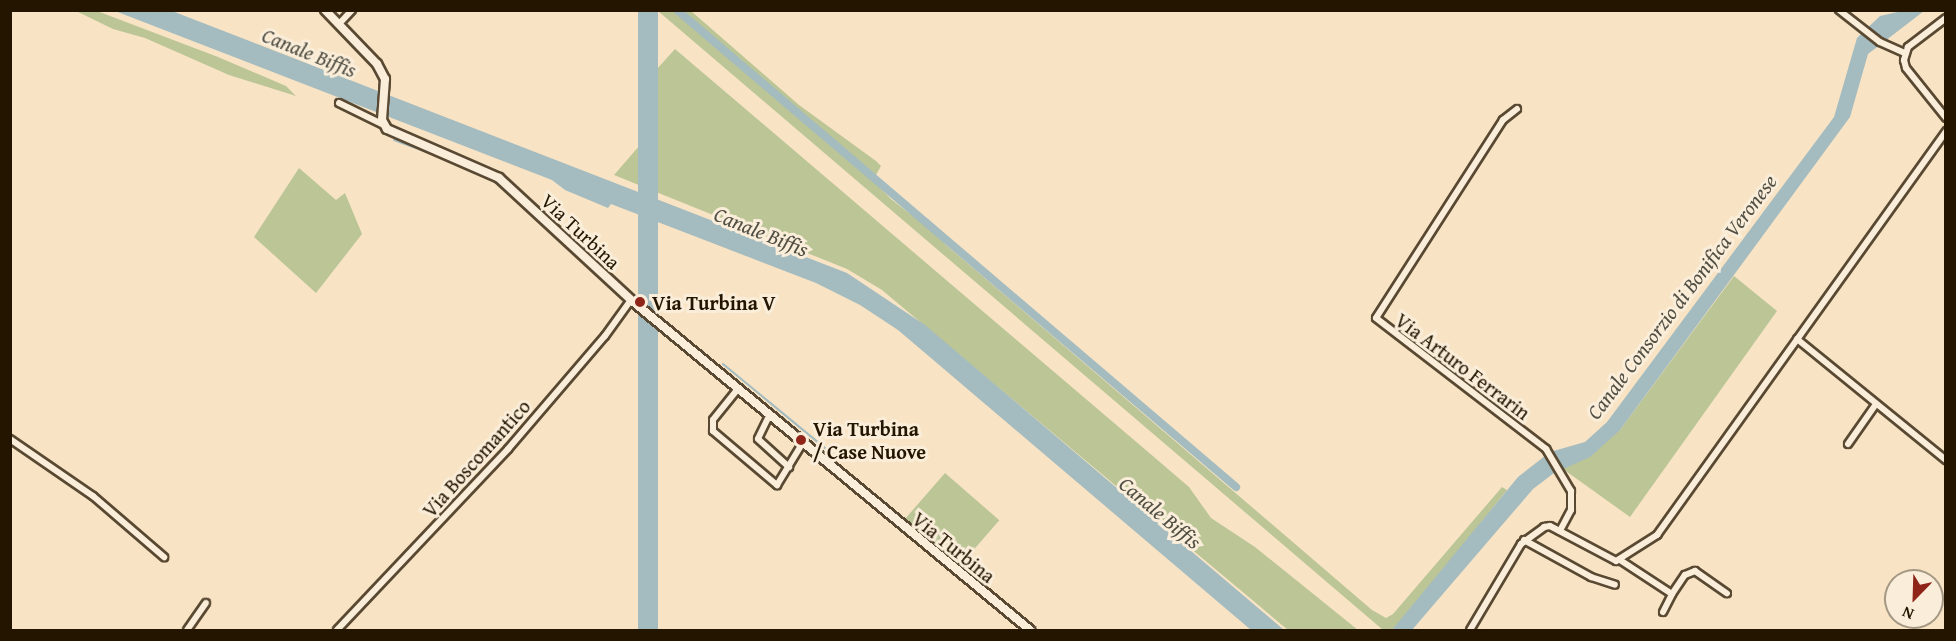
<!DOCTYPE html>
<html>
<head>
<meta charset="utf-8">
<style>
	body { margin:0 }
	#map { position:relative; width:1956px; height:641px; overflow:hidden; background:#f8e4c4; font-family:"Gentium Book Plus",serif }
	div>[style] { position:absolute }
	.green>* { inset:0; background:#bbc596; transform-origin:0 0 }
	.water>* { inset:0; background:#a4bbc0; transform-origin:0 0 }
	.stream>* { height:2px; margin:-1px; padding:0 1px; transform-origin:1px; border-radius:1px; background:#a4bbc0 }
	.canal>* { height:8px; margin:-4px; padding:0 4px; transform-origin:4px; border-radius:4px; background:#a4bbc0 }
	.roads { filter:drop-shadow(2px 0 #594932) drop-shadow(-2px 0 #594932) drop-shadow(0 2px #594932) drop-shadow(0 -2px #594932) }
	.minor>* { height:6px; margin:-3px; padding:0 3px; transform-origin:3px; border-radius:3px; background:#faedd9 }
	.tertiary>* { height:8px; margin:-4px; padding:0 4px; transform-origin:4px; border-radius:4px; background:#faedd9 }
	.dots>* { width:16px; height:16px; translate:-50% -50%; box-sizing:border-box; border:3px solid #faedd9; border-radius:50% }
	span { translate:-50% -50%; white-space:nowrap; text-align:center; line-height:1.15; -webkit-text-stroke:6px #faedd9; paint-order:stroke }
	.street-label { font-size:20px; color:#241501 }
	.poi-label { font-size:20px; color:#241501; font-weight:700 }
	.left { translate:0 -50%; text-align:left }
	.water-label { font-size:21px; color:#514f44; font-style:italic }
	.frame { position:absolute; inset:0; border:12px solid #241501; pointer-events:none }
	.north { position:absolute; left:1884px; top:569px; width:60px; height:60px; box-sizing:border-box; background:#faedd9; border:2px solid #a49783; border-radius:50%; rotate:203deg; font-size:16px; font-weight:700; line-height:24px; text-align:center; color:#241501 }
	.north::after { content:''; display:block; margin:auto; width:21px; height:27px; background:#8f2418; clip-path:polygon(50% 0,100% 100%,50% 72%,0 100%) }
</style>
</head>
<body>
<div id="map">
	<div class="green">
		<i style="clip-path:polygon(76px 11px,97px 11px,218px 57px,286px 86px,296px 96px,229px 75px,145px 38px,113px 29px)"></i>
		<i style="clip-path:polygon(658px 11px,691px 11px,799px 105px,876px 161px,881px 166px,876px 175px,865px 166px,859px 166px,891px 199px,910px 214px,928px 219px,945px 244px,1372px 610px,1386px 618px,1393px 614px,1502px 487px,1507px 490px,1407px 615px,1392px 630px,1383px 630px)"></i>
		<i style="clip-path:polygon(675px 49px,1154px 457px,1189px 487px,1211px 518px,1255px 547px,1358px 630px,1288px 630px,882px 290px,847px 269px,614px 175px,647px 137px,638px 90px)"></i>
		<i style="clip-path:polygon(299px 168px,336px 200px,345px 193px,362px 234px,316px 293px,254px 237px)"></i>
		<i style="clip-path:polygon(1734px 276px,1777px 311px,1630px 517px,1563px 469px,1620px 430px)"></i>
		<i style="left:945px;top:473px;width:72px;height:64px;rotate:41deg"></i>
	</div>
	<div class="water">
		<i style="clip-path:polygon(115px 11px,172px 11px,847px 273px,925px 325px,1284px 630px,1251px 630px,898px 330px,860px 305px,816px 283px,611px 204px,608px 208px,565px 190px,552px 180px)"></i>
		<i style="left:638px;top:11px;width:20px;height:955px"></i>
		<i style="clip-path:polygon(1902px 11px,1924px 11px,1868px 54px,1850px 117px,1620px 430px,1590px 457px,1554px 473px,1533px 489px,1412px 630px,1392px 630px,1518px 477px,1550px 452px,1585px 442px,1607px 422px,1834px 117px,1857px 38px,1880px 16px)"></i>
	</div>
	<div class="stream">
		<i style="left:394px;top:140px;width:61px;rotate:20.2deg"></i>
		<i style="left:723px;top:364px;width:148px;rotate:39.5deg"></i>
	</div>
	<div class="canal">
		<i style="left:677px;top:10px;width:735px;rotate:40.47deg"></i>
	</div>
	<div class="roads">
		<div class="minor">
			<i style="left:1839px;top:10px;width:52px;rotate:38deg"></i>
			<i style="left:1880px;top:42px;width:27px;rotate:24deg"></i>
			<i style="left:1946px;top:18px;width:48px;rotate:142.7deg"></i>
			<i style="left:1908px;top:47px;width:14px;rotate:107deg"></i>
			<i style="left:1904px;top:60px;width:8px;rotate:76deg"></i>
			<i style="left:1906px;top:68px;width:64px;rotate:51.3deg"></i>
			<i style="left:339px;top:24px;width:19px;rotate:-47deg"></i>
			<i style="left:339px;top:103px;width:50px;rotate:26.1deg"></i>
			<i style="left:1517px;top:109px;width:18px;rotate:142deg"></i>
			<i style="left:1503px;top:120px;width:235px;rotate:122.7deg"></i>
			<i style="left:1376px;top:318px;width:215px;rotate:37.6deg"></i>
			<i style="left:1546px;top:449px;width:49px;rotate:59.2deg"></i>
			<i style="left:1571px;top:491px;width:19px;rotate:90deg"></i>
			<i style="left:1571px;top:510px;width:24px;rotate:118deg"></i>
			<i style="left:1797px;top:339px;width:192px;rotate:39.1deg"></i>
			<i style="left:737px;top:390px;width:38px;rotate:129deg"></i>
			<i style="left:713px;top:420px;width:11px;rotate:90deg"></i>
			<i style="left:713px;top:431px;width:84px;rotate:40.2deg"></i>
			<i style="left:777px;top:485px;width:48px;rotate:-58.6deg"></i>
			<i style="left:769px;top:416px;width:25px;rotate:116deg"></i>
			<i style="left:758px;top:439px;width:42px;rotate:42.1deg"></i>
			<i style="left:10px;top:439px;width:101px;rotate:34.5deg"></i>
			<i style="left:93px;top:496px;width:94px;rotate:40.7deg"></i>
			<i style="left:1848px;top:444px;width:49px;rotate:-55deg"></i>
			<i style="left:1524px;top:540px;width:77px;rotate:28.9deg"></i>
			<i style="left:1591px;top:577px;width:25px;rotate:18deg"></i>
			<i style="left:1620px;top:560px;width:62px;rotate:33.2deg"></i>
			<i style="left:1672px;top:594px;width:23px;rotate:-56deg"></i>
			<i style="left:1685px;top:575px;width:11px;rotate:-22deg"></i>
			<i style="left:1695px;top:571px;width:39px;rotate:35deg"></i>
			<i style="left:1663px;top:612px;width:20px;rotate:-63deg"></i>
			<i style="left:187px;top:630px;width:33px;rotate:-55deg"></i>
			<i style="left:337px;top:630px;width:249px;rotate:-46.6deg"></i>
			<i style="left:508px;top:449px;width:149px;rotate:-49.4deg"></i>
			<i style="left:605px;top:336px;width:44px;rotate:-54.2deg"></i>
			<i style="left:1470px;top:630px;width:100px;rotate:-59.3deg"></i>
			<i style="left:1521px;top:544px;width:29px;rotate:-36deg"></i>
			<i style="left:1544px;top:527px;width:6px;rotate:-9deg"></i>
			<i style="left:1550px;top:526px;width:75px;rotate:27.9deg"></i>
			<i style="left:1616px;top:561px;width:49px;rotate:-32.4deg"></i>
			<i style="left:1657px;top:535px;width:497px;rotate:-54.4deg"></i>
		</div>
		<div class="tertiary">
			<i style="left:325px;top:10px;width:75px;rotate:46.1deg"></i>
			<i style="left:377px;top:64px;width:17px;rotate:62deg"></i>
			<i style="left:385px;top:79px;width:41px;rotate:94.2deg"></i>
			<i style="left:382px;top:120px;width:10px;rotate:61deg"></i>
			<i style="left:387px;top:129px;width:122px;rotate:23.6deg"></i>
			<i style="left:499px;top:178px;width:180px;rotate:42.7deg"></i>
			<i style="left:631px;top:300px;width:518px;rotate:39.59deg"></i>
		</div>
	</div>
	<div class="dots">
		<i style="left:640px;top:302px;background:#8f2418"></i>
		<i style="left:801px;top:440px;background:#8f2418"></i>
	</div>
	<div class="street-label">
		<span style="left:581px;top:231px;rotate:43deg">Via Turbina</span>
		<span style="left:1463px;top:366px;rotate:37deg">Via Arturo Ferrarin</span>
		<span style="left:476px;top:458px;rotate:-48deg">Via Boscomantico</span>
		<span style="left:954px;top:547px;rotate:39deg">Via Turbina</span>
	</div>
	<div class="poi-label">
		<span class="left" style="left:652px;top:302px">Via Turbina V</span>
		<span class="left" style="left:813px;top:440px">Via Turbina<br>/ Case Nuove</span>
	</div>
	<div class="water-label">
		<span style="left:309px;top:53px;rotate:22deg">Canale Biffis</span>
		<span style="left:761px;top:232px;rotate:22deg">Canale Biffis</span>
		<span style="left:1682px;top:297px;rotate:-53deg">Canale Consorzio di Bonifica Veronese</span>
		<span style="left:1160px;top:513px;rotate:40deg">Canale Biffis</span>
	</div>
	<div class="frame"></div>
	<div class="north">N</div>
</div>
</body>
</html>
